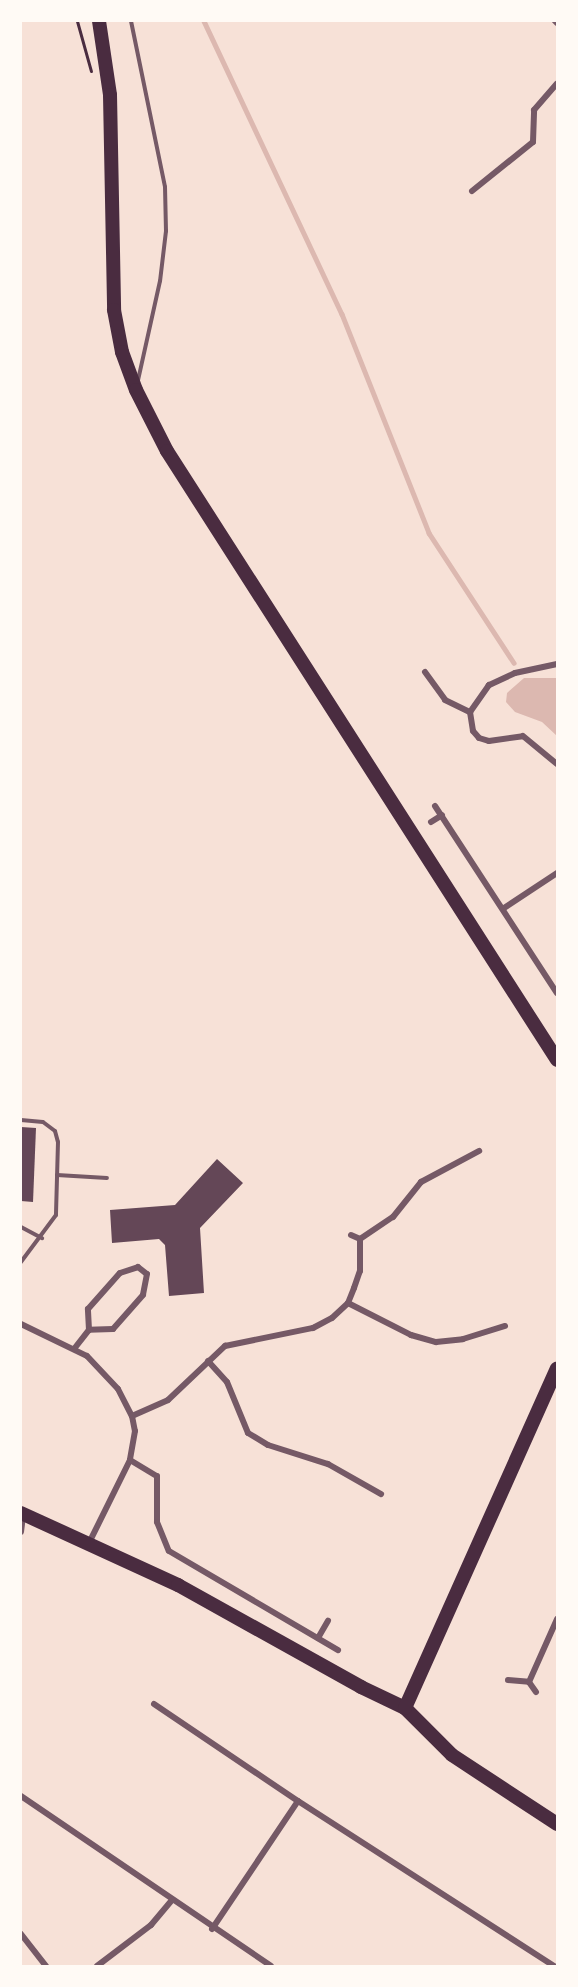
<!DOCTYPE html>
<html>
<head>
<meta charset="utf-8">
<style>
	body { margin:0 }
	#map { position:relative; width:578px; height:1987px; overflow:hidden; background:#f7e1d7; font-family:"Public Sans",sans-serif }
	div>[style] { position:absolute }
	.water>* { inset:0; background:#dcb8b0 }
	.stream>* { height:4.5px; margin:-2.25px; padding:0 2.25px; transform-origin:2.25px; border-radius:2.25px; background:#dcb8b0 }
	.building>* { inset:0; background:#644757 }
	.path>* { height:3px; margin:-1.5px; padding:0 1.5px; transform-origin:1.5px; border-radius:1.5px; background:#4a2c40 }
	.service>* { height:4px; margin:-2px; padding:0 2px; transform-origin:2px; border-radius:2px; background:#755966 }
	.minor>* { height:6px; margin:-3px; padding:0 3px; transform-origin:3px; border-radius:3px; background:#755966 }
	.trunk>* { height:14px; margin:-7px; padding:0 7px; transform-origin:7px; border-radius:7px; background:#4a2c40 }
	span { translate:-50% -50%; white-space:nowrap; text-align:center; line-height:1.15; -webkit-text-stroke:4.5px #fffaf5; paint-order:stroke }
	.frame { position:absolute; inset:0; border:22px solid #fffaf5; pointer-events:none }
</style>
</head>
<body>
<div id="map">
	<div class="water">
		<i style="clip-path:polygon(524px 678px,557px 678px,557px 736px,542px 722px,515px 712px,506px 702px,507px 693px)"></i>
	</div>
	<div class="stream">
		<i style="left:204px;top:21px;width:324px;rotate:64.8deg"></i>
		<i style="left:342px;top:314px;width:236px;rotate:68.3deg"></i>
		<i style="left:429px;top:533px;width:155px;rotate:56.8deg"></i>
	</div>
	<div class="building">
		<i style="clip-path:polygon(21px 1127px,36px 1128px,33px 1202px,21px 1201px)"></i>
		<i style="clip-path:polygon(217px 1159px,243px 1183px,200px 1228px,204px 1293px,169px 1296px,165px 1245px,159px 1239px,112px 1243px,110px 1210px,175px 1205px)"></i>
	</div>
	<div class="path">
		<i style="left:77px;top:21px;width:52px;rotate:74.4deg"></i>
	</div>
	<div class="service">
		<i style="left:131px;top:21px;width:169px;rotate:78.4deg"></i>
		<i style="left:165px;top:187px;width:44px;rotate:88.7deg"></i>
		<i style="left:166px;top:231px;width:50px;rotate:96.8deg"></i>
		<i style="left:160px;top:281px;width:101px;rotate:102.5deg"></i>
		<i style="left:21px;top:1120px;width:22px;rotate:5deg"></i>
		<i style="left:43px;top:1122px;width:15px;rotate:37deg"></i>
		<i style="left:55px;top:1131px;width:11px;rotate:75deg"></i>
		<i style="left:58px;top:1142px;width:73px;rotate:91.6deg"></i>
		<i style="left:56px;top:1215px;width:59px;rotate:126.7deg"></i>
		<i style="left:57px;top:1175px;width:50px;rotate:3.4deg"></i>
		<i style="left:21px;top:1227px;width:24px;rotate:28deg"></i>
	</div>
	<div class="minor">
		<i style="left:555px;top:21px;width:3px;rotate:45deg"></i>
		<i style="left:472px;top:191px;width:78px;rotate:-38.8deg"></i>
		<i style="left:533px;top:142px;width:32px;rotate:-88deg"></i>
		<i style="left:534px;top:110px;width:35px;rotate:-49deg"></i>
		<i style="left:557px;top:664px;width:43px;rotate:167.9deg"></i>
		<i style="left:515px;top:673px;width:29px;rotate:155deg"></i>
		<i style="left:489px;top:685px;width:33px;rotate:125deg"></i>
		<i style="left:470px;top:712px;width:19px;rotate:81deg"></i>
		<i style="left:473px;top:731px;width:9px;rotate:49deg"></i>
		<i style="left:479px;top:738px;width:10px;rotate:17deg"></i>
		<i style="left:489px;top:741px;width:34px;rotate:-8deg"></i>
		<i style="left:523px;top:736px;width:44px;rotate:39.5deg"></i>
		<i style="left:425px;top:672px;width:34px;rotate:54deg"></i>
		<i style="left:445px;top:700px;width:28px;rotate:26deg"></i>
		<i style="left:435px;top:806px;width:223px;rotate:56.9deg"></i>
		<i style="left:431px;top:822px;width:13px;rotate:-32deg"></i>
		<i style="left:504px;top:908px;width:64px;rotate:-33.4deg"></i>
		<i style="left:351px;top:1235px;width:10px;rotate:24deg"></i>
		<i style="left:360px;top:1239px;width:40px;rotate:-34deg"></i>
		<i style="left:393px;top:1217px;width:45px;rotate:-51.3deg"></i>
		<i style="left:421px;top:1182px;width:66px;rotate:-28.1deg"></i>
		<i style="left:348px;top:1303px;width:71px;rotate:26.9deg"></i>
		<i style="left:411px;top:1335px;width:26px;rotate:16deg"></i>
		<i style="left:436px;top:1342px;width:27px;rotate:-6deg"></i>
		<i style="left:463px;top:1339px;width:44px;rotate:-17.2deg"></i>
		<i style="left:21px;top:1324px;width:73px;rotate:25.9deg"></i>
		<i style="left:87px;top:1356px;width:45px;rotate:46.8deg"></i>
		<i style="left:118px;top:1389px;width:30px;rotate:63deg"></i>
		<i style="left:132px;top:1416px;width:15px;rotate:79deg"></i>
		<i style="left:135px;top:1431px;width:29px;rotate:100deg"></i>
		<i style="left:130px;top:1460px;width:90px;rotate:116.3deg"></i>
		<i style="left:74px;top:1349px;width:24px;rotate:-52deg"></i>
		<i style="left:89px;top:1330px;width:21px;rotate:-93deg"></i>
		<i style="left:88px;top:1309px;width:48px;rotate:-48.4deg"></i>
		<i style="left:120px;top:1273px;width:19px;rotate:-18deg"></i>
		<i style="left:138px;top:1267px;width:11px;rotate:38deg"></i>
		<i style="left:147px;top:1274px;width:21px;rotate:101deg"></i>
		<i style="left:143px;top:1295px;width:45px;rotate:131.4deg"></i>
		<i style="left:113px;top:1329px;width:24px;rotate:178deg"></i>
		<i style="left:208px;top:1361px;width:28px;rotate:48deg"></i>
		<i style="left:227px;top:1382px;width:55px;rotate:67.6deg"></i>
		<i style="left:248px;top:1433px;width:23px;rotate:31deg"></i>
		<i style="left:268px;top:1445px;width:63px;rotate:17.6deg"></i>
		<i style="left:328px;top:1464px;width:61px;rotate:29.5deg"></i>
		<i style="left:132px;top:1416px;width:39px;rotate:-24deg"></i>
		<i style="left:168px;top:1400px;width:79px;rotate:-43.5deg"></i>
		<i style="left:225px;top:1346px;width:90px;rotate:-11.6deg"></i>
		<i style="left:313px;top:1328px;width:21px;rotate:-28deg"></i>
		<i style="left:332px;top:1318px;width:22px;rotate:-43deg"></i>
		<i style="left:348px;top:1303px;width:16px;rotate:-68deg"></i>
		<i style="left:354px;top:1288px;width:18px;rotate:-71deg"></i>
		<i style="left:360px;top:1271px;width:32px;rotate:-90deg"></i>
		<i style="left:130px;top:1460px;width:31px;rotate:31deg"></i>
		<i style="left:157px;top:1476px;width:46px;rotate:90deg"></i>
		<i style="left:157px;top:1522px;width:31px;rotate:68deg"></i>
		<i style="left:169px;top:1551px;width:196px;rotate:30.4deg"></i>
		<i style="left:21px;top:1532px;width:17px;rotate:-83deg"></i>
		<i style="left:318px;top:1638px;width:20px;rotate:-60deg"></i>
		<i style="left:508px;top:1680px;width:21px;rotate:5deg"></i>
		<i style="left:536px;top:1692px;width:12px;rotate:-125deg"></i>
		<i style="left:529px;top:1682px;width:69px;rotate:-66deg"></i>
		<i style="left:154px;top:1704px;width:174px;rotate:34deg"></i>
		<i style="left:298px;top:1801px;width:305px;rotate:32.8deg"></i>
		<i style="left:21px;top:1796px;width:302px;rotate:34.2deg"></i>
		<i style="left:212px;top:1929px;width:154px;rotate:-56.1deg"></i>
		<i style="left:21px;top:1934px;width:41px;rotate:52deg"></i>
		<i style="left:97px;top:1966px;width:68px;rotate:-37.2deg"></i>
		<i style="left:151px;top:1925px;width:33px;rotate:-50deg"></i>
	</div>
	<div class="trunk">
		<i style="left:99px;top:21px;width:75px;rotate:81.5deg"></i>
		<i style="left:110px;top:95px;width:215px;rotate:88.9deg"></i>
		<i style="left:114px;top:310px;width:43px;rotate:79.2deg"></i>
		<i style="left:122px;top:352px;width:40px;rotate:69.8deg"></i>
		<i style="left:136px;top:390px;width:68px;rotate:63.1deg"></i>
		<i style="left:167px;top:451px;width:723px;rotate:57.36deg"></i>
		<i style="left:21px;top:1513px;width:173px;rotate:24.6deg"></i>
		<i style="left:178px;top:1585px;width:210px;rotate:29.1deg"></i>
		<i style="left:361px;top:1687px;width:49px;rotate:25.5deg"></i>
		<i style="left:405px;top:1708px;width:66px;rotate:45deg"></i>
		<i style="left:452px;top:1755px;width:126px;rotate:33.3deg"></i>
		<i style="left:405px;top:1708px;width:372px;rotate:-65.9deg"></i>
	</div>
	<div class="frame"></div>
</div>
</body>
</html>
